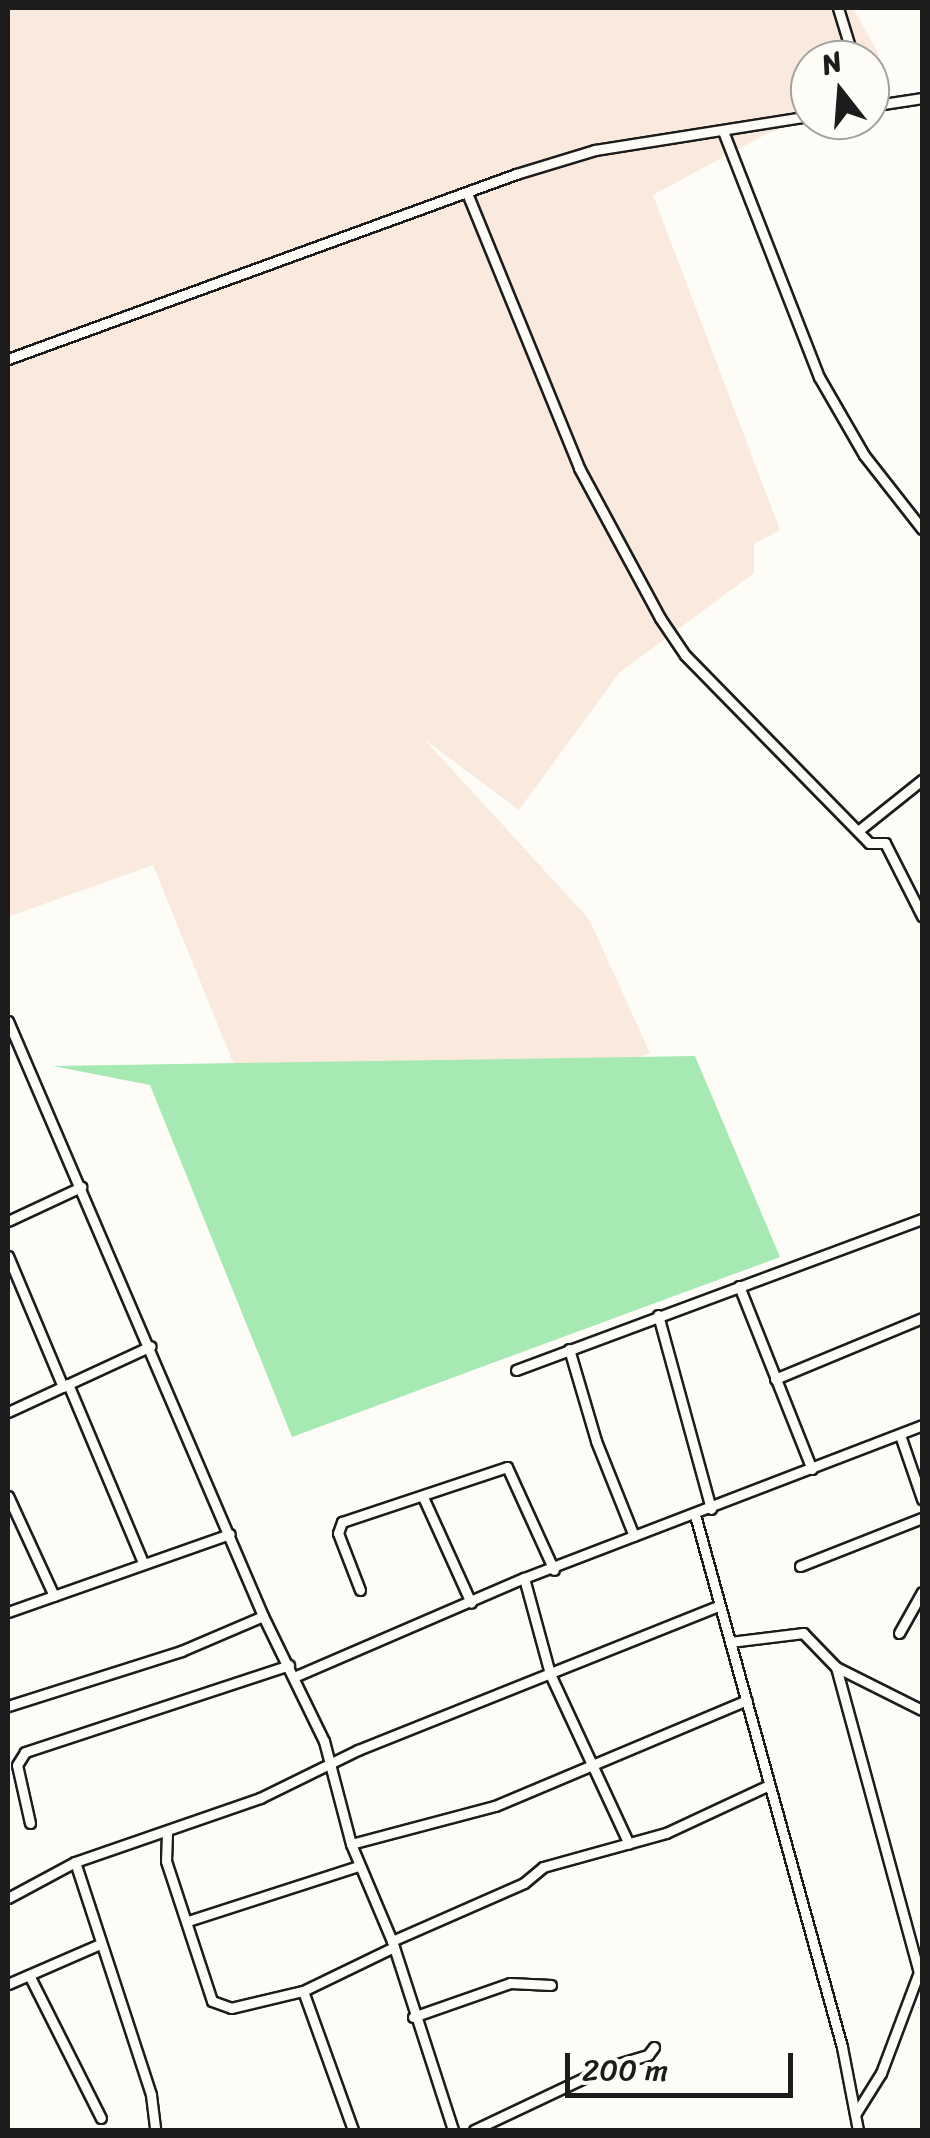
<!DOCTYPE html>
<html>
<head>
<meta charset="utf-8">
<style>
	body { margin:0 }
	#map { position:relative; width:930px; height:2138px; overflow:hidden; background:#fdfcf7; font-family:Sriracha,sans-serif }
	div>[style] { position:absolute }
	.built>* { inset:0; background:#faeade }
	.green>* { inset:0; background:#a6e9b3 }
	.roads { filter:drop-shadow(2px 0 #1c1c1c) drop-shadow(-2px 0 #1c1c1c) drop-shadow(0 2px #1c1c1c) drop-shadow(0 -2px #1c1c1c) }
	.minor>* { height:9px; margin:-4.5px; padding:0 4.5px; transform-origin:4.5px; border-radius:4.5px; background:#fdfcf7 }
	span { translate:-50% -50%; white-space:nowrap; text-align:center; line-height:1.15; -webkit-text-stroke:8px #fdfcf7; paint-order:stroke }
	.frame { position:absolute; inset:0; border:10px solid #1c1c1c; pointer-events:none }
	.north { position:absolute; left:790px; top:40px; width:100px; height:100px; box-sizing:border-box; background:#fdfcf7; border:2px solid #a3a29f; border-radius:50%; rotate:343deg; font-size:28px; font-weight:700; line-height:40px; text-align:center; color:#1c1c1c }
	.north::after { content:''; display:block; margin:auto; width:35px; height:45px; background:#1c1c1c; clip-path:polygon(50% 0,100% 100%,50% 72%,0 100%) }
	.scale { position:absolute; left:565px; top:2053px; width:228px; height:45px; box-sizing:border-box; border:5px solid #1c1c1c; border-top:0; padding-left:12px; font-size:30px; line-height:35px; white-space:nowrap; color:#1c1c1c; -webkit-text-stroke:8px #fdfcf7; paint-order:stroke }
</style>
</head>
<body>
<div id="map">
	<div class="built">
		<i style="clip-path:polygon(8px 8px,853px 8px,878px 53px,881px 80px,870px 91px,870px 60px,810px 60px,810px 119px,768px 133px,653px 195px,780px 530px,754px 544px,754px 573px,619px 673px,519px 810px,424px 739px,589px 919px,650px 1053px,286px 1193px,153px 865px,8px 917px)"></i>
	</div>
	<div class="green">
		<i style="clip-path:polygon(695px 1056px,780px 1257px,292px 1437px,150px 1085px,53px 1066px)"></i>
	</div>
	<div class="roads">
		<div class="minor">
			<i style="left:838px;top:8px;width:54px;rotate:72.9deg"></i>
			<i style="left:870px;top:106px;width:53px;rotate:-8.7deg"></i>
			<i style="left:723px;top:131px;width:264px;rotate:68.7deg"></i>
			<i style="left:819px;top:377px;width:90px;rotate:60deg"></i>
			<i style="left:864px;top:455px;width:94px;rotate:51.9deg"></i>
			<i style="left:467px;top:193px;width:297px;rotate:67.8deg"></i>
			<i style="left:579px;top:468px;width:170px;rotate:61.6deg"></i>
			<i style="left:660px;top:618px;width:45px;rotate:56deg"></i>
			<i style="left:685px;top:655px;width:263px;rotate:45.6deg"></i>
			<i style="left:869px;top:843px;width:16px"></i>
			<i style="left:885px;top:843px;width:82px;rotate:63.1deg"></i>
			<i style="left:8px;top:359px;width:541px;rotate:-20.01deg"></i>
			<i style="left:516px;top:174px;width:83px;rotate:-16.9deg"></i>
			<i style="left:595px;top:150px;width:218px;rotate:-9deg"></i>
			<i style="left:858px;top:831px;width:82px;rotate:-38.6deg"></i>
			<i style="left:8px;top:1021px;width:647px;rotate:66.8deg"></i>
			<i style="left:263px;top:1616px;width:139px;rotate:64deg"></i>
			<i style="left:324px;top:1741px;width:106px;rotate:75.3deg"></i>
			<i style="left:351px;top:1844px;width:105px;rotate:67.1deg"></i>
			<i style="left:392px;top:1941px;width:199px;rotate:72.1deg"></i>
			<i style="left:8px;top:1221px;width:81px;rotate:-25deg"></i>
			<i style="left:8px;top:1256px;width:142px;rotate:67.2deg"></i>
			<i style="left:739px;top:1286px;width:197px;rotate:68.3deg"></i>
			<i style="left:658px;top:1315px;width:201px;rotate:74.7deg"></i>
			<i style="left:569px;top:1349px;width:96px;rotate:73.6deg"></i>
			<i style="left:596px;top:1441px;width:102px;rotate:68.2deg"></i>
			<i style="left:516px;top:1370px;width:433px;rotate:-20.4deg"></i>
			<i style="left:775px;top:1379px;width:159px;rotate:-22.5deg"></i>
			<i style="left:68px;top:1384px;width:193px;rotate:67.2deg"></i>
			<i style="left:8px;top:1412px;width:157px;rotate:-24.8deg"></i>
			<i style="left:900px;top:1435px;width:68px;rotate:71deg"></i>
			<i style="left:8px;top:1496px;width:110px;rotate:65.3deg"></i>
			<i style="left:423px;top:1497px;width:116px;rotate:65.6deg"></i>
			<i style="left:695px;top:1515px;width:552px;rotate:74.55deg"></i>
			<i style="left:842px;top:2047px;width:85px;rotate:79.1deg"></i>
			<i style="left:800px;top:1566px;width:131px;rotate:-21.5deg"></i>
			<i style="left:524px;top:1578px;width:99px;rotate:74.8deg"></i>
			<i style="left:550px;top:1674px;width:187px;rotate:65.1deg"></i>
			<i style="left:360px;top:1590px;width:61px;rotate:-111.1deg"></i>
			<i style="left:338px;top:1533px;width:12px;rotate:-70deg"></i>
			<i style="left:342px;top:1522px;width:174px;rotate:-18.4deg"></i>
			<i style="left:507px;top:1467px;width:113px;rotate:65.5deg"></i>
			<i style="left:8px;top:1612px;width:235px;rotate:-19.4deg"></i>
			<i style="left:899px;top:1633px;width:47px;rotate:-60.7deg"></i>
			<i style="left:730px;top:1642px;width:74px;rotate:-7deg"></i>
			<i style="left:803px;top:1633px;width:47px;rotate:45.9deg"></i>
			<i style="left:836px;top:1667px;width:316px;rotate:74.8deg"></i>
			<i style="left:919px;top:1972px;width:108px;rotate:110.6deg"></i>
			<i style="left:881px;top:2073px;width:47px;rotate:122deg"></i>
			<i style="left:836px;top:1667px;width:96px;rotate:26.6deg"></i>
			<i style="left:296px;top:1676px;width:248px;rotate:-23.3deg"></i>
			<i style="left:524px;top:1578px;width:426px;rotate:-21deg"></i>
			<i style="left:8px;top:1706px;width:182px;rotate:-17.6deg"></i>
			<i style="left:181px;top:1651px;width:89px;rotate:-23.1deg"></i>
			<i style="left:30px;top:1823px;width:59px;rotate:-102.6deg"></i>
			<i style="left:17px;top:1765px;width:15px;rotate:-58deg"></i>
			<i style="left:25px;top:1752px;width:278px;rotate:-18.2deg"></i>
			<i style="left:167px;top:1833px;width:28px;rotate:92deg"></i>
			<i style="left:166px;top:1861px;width:147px;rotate:71.8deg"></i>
			<i style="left:212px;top:2001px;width:20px;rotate:20deg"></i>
			<i style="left:231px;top:2008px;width:74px;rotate:-13.3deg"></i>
			<i style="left:303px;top:1991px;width:148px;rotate:70.2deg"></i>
			<i style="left:351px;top:1844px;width:149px;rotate:-14.8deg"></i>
			<i style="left:495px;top:1806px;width:273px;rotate:-22.8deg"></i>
			<i style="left:75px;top:1862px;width:245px;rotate:71.9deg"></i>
			<i style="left:151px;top:2095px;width:35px;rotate:83deg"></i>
			<i style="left:8px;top:1898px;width:76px;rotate:-28.2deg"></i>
			<i style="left:75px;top:1862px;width:196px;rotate:-19.1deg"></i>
			<i style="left:260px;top:1798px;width:109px;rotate:-26.1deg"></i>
			<i style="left:358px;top:1750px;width:388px;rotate:-21.8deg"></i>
			<i style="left:188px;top:1921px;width:179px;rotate:-17.9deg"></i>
			<i style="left:392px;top:1941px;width:144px;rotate:-23.7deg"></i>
			<i style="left:524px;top:1883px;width:25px;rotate:-40deg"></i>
			<i style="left:543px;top:1867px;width:128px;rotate:-15.5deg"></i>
			<i style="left:666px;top:1833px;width:114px;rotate:-25deg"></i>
			<i style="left:29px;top:1975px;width:160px;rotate:63.3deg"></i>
			<i style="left:8px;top:1984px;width:100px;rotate:-23.5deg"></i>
			<i style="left:303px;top:1991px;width:101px;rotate:-25.8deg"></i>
			<i style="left:413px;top:2017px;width:103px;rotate:-19.3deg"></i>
			<i style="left:510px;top:1983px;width:41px;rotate:2.8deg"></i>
			<i style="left:474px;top:2130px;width:147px;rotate:-25.3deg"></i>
			<i style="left:607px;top:2067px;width:43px;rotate:-16.3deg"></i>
			<i style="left:648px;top:2055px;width:10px;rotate:-53deg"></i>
		</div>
	</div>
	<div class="frame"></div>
	<div class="north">N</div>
	<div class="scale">200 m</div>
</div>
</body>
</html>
